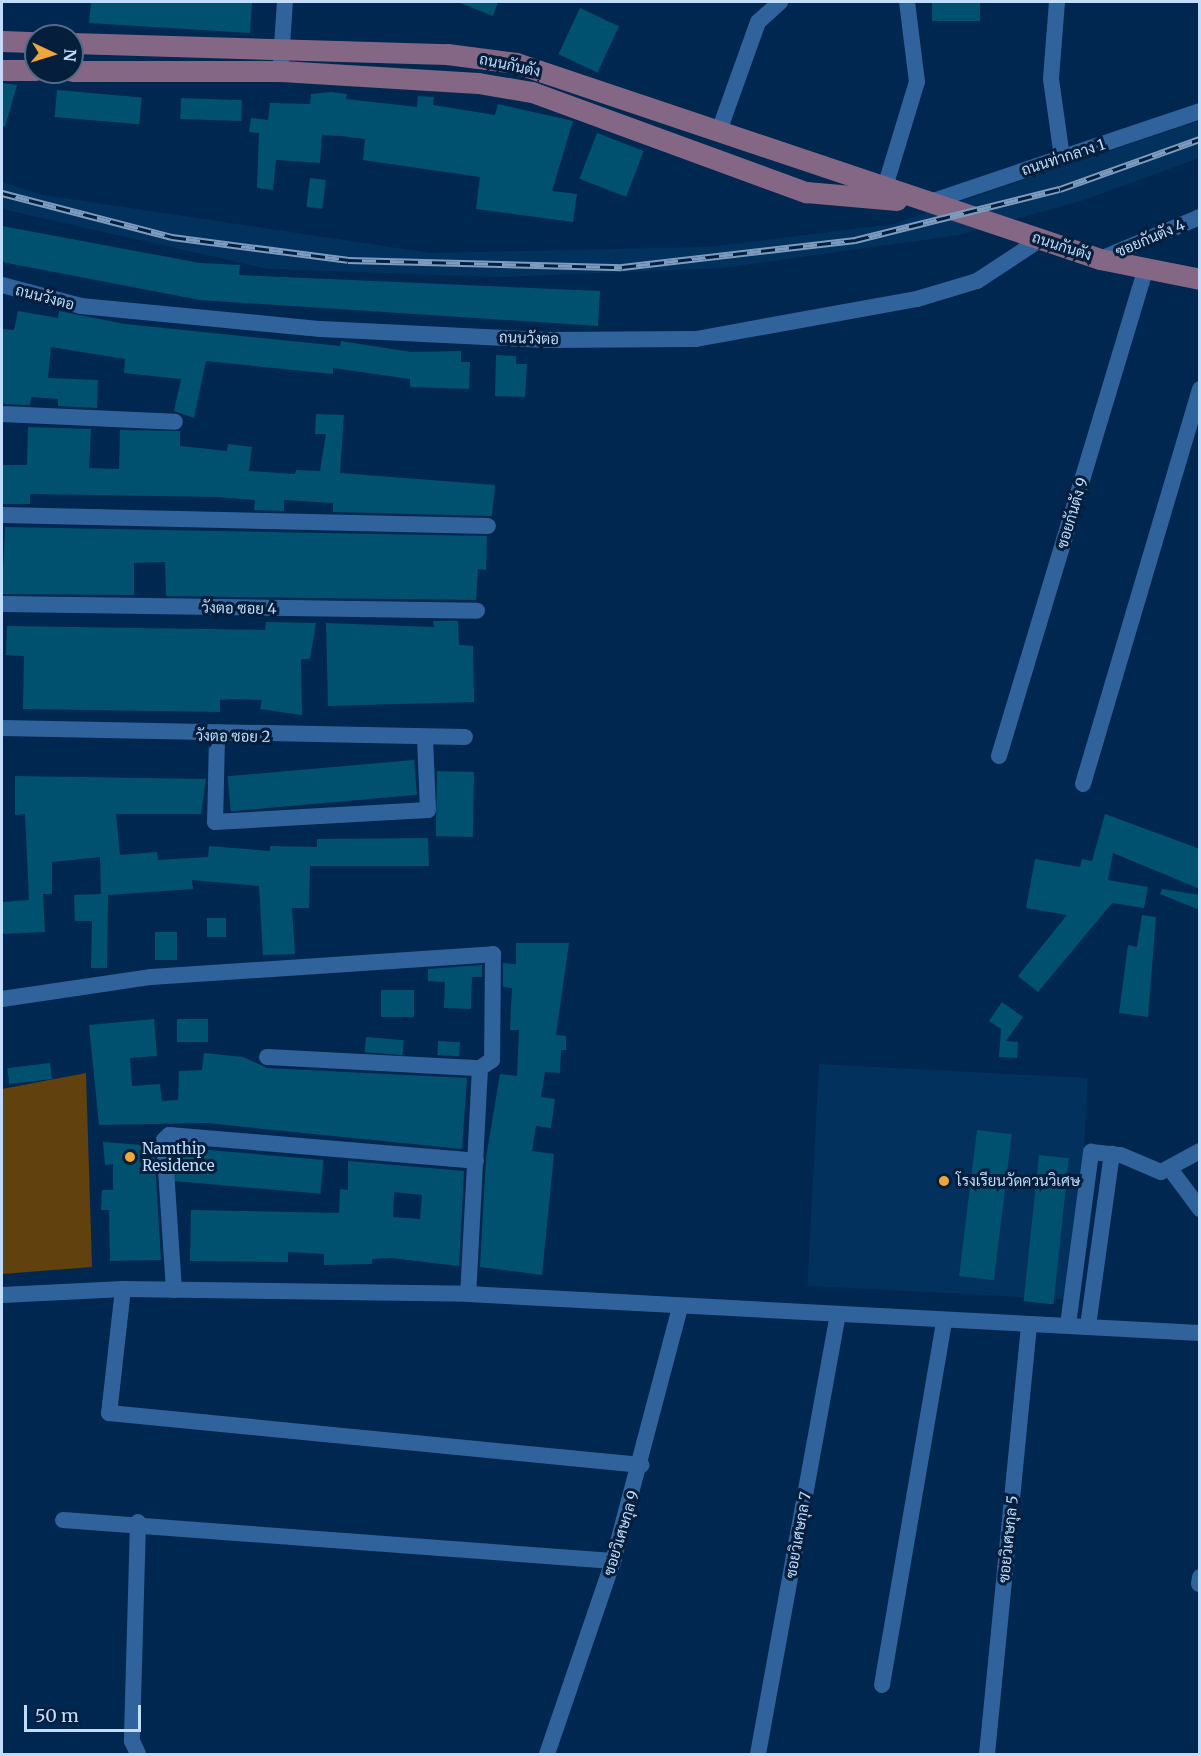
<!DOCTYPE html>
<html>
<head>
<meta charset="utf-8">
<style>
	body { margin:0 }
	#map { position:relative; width:1201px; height:1756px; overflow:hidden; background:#00274f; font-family:Merriweather,Sarabun,serif }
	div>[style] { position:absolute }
	.built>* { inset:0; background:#03315e; transform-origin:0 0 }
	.green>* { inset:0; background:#61410d }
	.building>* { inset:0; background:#005170; transform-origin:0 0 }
	.minor>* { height:16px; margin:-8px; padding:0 8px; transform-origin:8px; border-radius:8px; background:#30639b }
	.major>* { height:21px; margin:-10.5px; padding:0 10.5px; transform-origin:10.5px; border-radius:10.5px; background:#836784 }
	.rail>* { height:7px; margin-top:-3.5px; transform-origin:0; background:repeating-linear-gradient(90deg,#041e3b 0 14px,#7d9cbf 0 28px); box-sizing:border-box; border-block:2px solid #7d9cbf }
	.dots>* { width:16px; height:16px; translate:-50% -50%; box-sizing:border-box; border:3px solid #041e3b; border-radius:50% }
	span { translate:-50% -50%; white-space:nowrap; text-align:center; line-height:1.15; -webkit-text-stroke:6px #041e3b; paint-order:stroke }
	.street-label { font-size:15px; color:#c1dcfc }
	.poi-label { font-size:15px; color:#c1dcfc }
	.left { translate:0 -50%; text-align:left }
	.frame { position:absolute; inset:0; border:3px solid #c1dcfc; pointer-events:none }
	.north { position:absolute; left:24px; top:24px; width:60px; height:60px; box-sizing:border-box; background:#041e3b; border:2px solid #506a88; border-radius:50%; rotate:94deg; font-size:16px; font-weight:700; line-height:24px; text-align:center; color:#c1dcfc }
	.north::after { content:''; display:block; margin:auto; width:21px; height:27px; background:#efa73d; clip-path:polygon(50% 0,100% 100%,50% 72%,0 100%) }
	.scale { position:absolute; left:24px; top:1705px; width:117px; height:27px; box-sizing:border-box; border:3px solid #c1dcfc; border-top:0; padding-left:8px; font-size:18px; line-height:21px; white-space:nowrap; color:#c1dcfc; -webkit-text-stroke:4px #041e3b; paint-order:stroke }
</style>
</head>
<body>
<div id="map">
	<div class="built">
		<i style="clip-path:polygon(1199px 121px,1199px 158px,1084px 200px,959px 235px,722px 268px,502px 277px,268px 269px,2px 209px,2px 182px,43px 195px,431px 253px,709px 247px,893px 224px)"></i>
		<i style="left:819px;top:1064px;width:269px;height:222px;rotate:3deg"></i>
	</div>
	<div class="green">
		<i style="clip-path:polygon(86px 1073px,92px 1267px,2px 1274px,2px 1089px)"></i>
	</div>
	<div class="building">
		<i style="clip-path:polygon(91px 2px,252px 2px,250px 33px,89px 23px)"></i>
		<i style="clip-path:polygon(458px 2px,498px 2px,493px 16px)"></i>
		<i style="left:932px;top:2px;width:48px;height:19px"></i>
		<i style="left:580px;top:8px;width:43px;height:51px;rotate:25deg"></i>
		<i style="clip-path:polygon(2px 83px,17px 85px,5px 127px,2px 126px)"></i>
		<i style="left:57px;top:90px;width:85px;height:27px;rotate:5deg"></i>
		<i style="clip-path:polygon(331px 92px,347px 94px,346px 99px,417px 107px,418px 96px,434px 97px,433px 105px,495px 115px,498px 104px,573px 121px,552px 191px,577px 194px,573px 222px,476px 209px,480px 177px,363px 160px,365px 139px,341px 136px,322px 135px,320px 163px,276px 160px,273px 190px,257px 188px,259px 133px,249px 132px,251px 118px,268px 120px,270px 103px,310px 104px,311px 94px)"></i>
		<i style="left:181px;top:98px;width:61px;height:21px;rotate:2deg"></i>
		<i style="left:597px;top:133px;width:50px;height:49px;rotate:21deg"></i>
		<i style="left:310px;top:178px;width:16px;height:29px;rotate:7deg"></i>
		<i style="clip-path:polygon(2px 226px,200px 263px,240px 265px,239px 275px,600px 291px,598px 326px,200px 300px,2px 262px)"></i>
		<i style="clip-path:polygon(18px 311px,58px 318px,59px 311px,125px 324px,340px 346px,341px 341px,411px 352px,461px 351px,461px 362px,470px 362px,469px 389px,410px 387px,410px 379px,333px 368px,333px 374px,206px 361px,194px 418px,174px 411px,181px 379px,124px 373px,125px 359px,51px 347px,48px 378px,98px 380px,97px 408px,58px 406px,58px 399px,31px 397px,30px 405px,2px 404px,2px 329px,14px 330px)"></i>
		<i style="clip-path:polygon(496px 355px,516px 356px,516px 364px,527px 364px,525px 397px,495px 396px)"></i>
		<i style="clip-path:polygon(316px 414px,344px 415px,340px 473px,495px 485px,492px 516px,333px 512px,333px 503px,284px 500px,284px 511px,254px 510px,255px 500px,216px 497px,30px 494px,30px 504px,2px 504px,2px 465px,27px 465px,28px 427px,91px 429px,89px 468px,119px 469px,120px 430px,180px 431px,180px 446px,227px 451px,228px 444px,252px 447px,249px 471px,295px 474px,296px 470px,320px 471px,326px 434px,315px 434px)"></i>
		<i style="clip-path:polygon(5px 527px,487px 536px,486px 570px,478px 569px,476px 600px,166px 596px,165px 562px,134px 563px,134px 595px,2px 594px)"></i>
		<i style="clip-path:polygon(433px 621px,458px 621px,459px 645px,473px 646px,474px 702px,328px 706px,326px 623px,434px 627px)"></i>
		<i style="clip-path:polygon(266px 622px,316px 623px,310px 659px,301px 659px,302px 715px,260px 709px,262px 700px,233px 699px,220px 700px,220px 712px,23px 709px,24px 656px,6px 655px,7px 626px,265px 630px)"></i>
		<i style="left:414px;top:760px;width:35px;height:187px;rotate:85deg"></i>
		<i style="left:474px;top:772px;width:65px;height:37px;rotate:91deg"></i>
		<i style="clip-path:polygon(15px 776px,206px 779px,201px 814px,116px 814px,120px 855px,157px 852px,158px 860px,208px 857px,209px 846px,270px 851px,270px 846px,317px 847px,317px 839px,428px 838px,429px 866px,310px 866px,309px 908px,292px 908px,295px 954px,263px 955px,259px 886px,192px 880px,193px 889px,108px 895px,107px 968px,91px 968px,92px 921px,75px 921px,74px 895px,101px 894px,100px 857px,52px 862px,52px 894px,43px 894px,45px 932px,2px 934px,2px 902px,29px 900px,25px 814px,15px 815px)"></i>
		<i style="clip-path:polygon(1105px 814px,1200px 849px,1200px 889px,1113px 853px,1108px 880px,1148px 887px,1144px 908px,1112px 903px,1038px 992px,1018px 976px,1067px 915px,1026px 908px,1035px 859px,1080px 867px,1082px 859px,1092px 861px)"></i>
		<i style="clip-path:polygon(1162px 889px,1200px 895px,1200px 910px,1160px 894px)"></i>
		<i style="clip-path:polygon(1142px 915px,1156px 917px,1148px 1017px,1119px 1013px,1128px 945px,1137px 947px)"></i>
		<i style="left:207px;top:918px;width:19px;height:19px"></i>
		<i style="left:155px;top:932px;width:22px;height:28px"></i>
		<i style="clip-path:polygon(516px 943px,569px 943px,556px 1035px,566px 1036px,566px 1050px,561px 1050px,560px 1073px,545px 1072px,541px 1097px,555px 1099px,551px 1128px,536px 1126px,532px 1151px,554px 1154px,542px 1275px,480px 1267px,486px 1158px,500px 1074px,517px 1076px,519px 1030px,510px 1030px,512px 988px,503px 987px,503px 963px,516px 964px)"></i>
		<i style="clip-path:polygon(482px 965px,482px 977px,472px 977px,471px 1009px,444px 1008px,445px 982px,428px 981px,428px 969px)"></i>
		<i style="left:381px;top:990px;width:33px;height:27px"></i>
		<i style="clip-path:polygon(1002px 1002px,1023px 1017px,1006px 1041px,1018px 1042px,1017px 1058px,999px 1057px,1001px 1029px,989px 1021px)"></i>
		<i style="clip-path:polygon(154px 1019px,157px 1056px,130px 1058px,132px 1086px,160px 1084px,162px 1101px,178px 1100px,179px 1071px,202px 1070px,204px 1053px,243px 1057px,267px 1068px,467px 1078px,462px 1149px,206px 1123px,99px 1125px,89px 1025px)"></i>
		<i style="left:177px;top:1019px;width:31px;height:23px"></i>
		<i style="left:366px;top:1037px;width:38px;height:15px;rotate:5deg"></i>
		<i style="left:438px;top:1041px;width:22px;height:14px;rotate:3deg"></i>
		<i style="left:50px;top:1063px;width:16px;height:43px;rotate:83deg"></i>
		<i style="left:977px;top:1130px;width:35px;height:147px;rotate:7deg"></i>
		<i style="clip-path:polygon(103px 1142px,154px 1146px,161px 1260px,110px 1261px,109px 1210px,101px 1210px,102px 1190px,113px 1190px,113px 1164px,105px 1165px)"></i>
		<i style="left:175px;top:1147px;width:149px;height:34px;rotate:5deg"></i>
		<i style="left:1039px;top:1155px;width:30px;height:147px;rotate:6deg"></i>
		<i style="clip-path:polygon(evenodd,348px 1161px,464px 1171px,459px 1266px,391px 1258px,372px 1259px,372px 1264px,324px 1265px,324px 1254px,288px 1252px,288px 1262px,190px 1261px,191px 1210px,339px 1213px,340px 1189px,348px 1190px,348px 1161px,394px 1192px,422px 1195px,420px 1219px,393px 1217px,394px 1192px)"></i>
	</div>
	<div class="minor">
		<i style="left:1057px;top:2px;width:77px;rotate:94.5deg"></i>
		<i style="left:1051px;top:79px;width:79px;rotate:82deg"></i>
		<i style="left:281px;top:60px;width:58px;rotate:-86.1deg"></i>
		<i style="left:719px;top:131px;width:116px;rotate:-70.3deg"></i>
		<i style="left:758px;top:22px;width:30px;rotate:-42deg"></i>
		<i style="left:885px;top:187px;width:110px;rotate:-73.1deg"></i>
		<i style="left:917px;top:82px;width:81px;rotate:-97.1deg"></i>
		<i style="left:927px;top:203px;width:288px;rotate:-18.6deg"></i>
		<i style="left:1100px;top:259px;width:108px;rotate:-22.8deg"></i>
		<i style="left:2px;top:285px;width:82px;rotate:14.9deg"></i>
		<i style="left:81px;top:306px;width:241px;rotate:5.5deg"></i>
		<i style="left:321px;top:329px;width:226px;rotate:2.8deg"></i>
		<i style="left:547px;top:340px;width:149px;rotate:-0.4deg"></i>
		<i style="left:696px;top:339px;width:225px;rotate:-10.3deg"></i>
		<i style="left:917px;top:299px;width:63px;rotate:-16.7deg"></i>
		<i style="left:977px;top:281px;width:77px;rotate:-33.3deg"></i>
		<i style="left:2px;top:414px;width:173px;rotate:2.6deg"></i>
		<i style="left:2px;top:515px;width:486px;rotate:1.3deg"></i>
		<i style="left:2px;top:604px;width:475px;rotate:0.8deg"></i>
		<i style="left:2px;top:728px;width:463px;rotate:1.1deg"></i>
		<i style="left:217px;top:737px;width:85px;rotate:91.3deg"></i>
		<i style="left:215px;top:822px;width:213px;rotate:-3.2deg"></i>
		<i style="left:428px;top:810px;width:72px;rotate:-92.4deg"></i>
		<i style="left:999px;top:756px;width:506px;rotate:-73.25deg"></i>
		<i style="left:1083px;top:784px;width:412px;rotate:-73.5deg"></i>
		<i style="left:2px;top:999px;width:151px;rotate:-8.4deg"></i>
		<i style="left:151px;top:977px;width:343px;rotate:-3.8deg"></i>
		<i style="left:493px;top:954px;width:106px;rotate:90.5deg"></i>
		<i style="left:492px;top:1060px;width:14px;rotate:146deg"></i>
		<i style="left:267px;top:1057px;width:213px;rotate:3deg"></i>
		<i style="left:480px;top:1068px;width:226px;rotate:93deg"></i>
		<i style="left:1171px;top:1170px;width:49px;rotate:53.4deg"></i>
		<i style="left:123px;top:1289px;width:125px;rotate:96.4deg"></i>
		<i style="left:109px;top:1413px;width:535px;rotate:5.58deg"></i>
		<i style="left:174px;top:1290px;width:150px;rotate:-93.8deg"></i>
		<i style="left:164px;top:1140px;width:7px;rotate:-45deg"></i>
		<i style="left:169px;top:1135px;width:308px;rotate:4.8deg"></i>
		<i style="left:2px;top:1295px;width:121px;rotate:-2.8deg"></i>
		<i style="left:123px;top:1289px;width:345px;rotate:0.8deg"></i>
		<i style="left:468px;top:1294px;width:733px;rotate:3.05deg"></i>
		<i style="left:1068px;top:1325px;width:175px;rotate:-82.4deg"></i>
		<i style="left:1091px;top:1152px;width:30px;rotate:6deg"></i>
		<i style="left:1121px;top:1155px;width:43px;rotate:23deg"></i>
		<i style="left:1161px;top:1172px;width:44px;rotate:-28.3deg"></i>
		<i style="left:1088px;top:1326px;width:174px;rotate:-82.1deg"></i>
		<i style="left:63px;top:1520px;width:552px;rotate:4.26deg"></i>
		<i style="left:138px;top:1522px;width:219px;rotate:91.6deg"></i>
		<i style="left:132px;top:1741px;width:14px;rotate:65deg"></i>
		<i style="left:1199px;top:1584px;width:7px;rotate:-82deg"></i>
		<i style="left:882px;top:1685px;width:368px;rotate:-80.3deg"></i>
		<i style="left:547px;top:1754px;width:204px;rotate:-71.1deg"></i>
		<i style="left:613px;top:1561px;width:263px;rotate:-75.2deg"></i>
		<i style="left:758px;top:1754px;width:446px;rotate:-79.7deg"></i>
		<i style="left:987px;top:1754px;width:432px;rotate:-84.4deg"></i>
	</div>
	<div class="major">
		<i style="left:2px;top:41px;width:34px;rotate:2deg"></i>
		<i style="left:72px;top:43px;width:375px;rotate:1.7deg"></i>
		<i style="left:447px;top:54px;width:70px;rotate:7.4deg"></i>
		<i style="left:516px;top:63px;width:616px;rotate:18.55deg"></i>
		<i style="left:1100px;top:259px;width:102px;rotate:11.3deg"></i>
		<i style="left:2px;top:70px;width:34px"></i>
		<i style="left:72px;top:71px;width:209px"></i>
		<i style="left:281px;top:71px;width:197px;rotate:3.5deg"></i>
		<i style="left:478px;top:83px;width:55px;rotate:9.5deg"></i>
		<i style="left:532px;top:92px;width:292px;rotate:20.1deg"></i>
		<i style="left:806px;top:192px;width:91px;rotate:5deg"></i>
	</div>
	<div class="rail">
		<i style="left:2px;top:193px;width:176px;rotate:14.5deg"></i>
		<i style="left:172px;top:237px;width:177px;rotate:7.4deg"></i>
		<i style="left:348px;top:260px;width:274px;rotate:1.5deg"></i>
		<i style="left:622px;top:267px;width:235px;rotate:-6.6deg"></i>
		<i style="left:855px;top:240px;width:211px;rotate:-14deg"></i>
		<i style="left:1060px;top:189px;width:149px;rotate:-19.7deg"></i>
	</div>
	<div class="dots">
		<i style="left:130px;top:1157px;background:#efa73d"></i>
		<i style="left:944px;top:1181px;background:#efa73d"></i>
	</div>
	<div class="street-label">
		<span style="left:510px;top:65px;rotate:12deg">ถนนกันตัง</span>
		<span style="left:1063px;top:157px;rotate:-18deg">ถนนท่ากลาง 1</span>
		<span style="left:1150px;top:238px;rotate:-23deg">ซอยกันตัง 4</span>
		<span style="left:1062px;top:246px;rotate:18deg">ถนนกันตัง</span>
		<span style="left:45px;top:297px;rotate:15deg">ถนนวังตอ</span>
		<span style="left:529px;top:338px;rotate:2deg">ถนนวังตอ</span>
		<span style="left:1072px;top:513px;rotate:-73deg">ซอยกันตัง 9</span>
		<span style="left:239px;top:608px;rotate:1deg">วังตอ ซอย 4</span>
		<span style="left:233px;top:736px;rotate:1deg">วังตอ ซอย 2</span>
		<span style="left:621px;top:1533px;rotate:-73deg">ซอยวิเศษกุล 9</span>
		<span style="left:798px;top:1535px;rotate:-80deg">ซอยวิเศษกุล 7</span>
		<span style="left:1008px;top:1539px;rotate:-84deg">ซอยวิเศษกุล 5</span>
	</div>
	<div class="poi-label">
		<span class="left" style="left:142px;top:1157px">Namthip<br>Residence</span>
		<span class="left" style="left:956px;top:1181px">โรงเรียนวัดควนวิเศษ</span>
	</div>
	<div class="frame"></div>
	<div class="north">N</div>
	<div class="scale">50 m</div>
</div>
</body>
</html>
